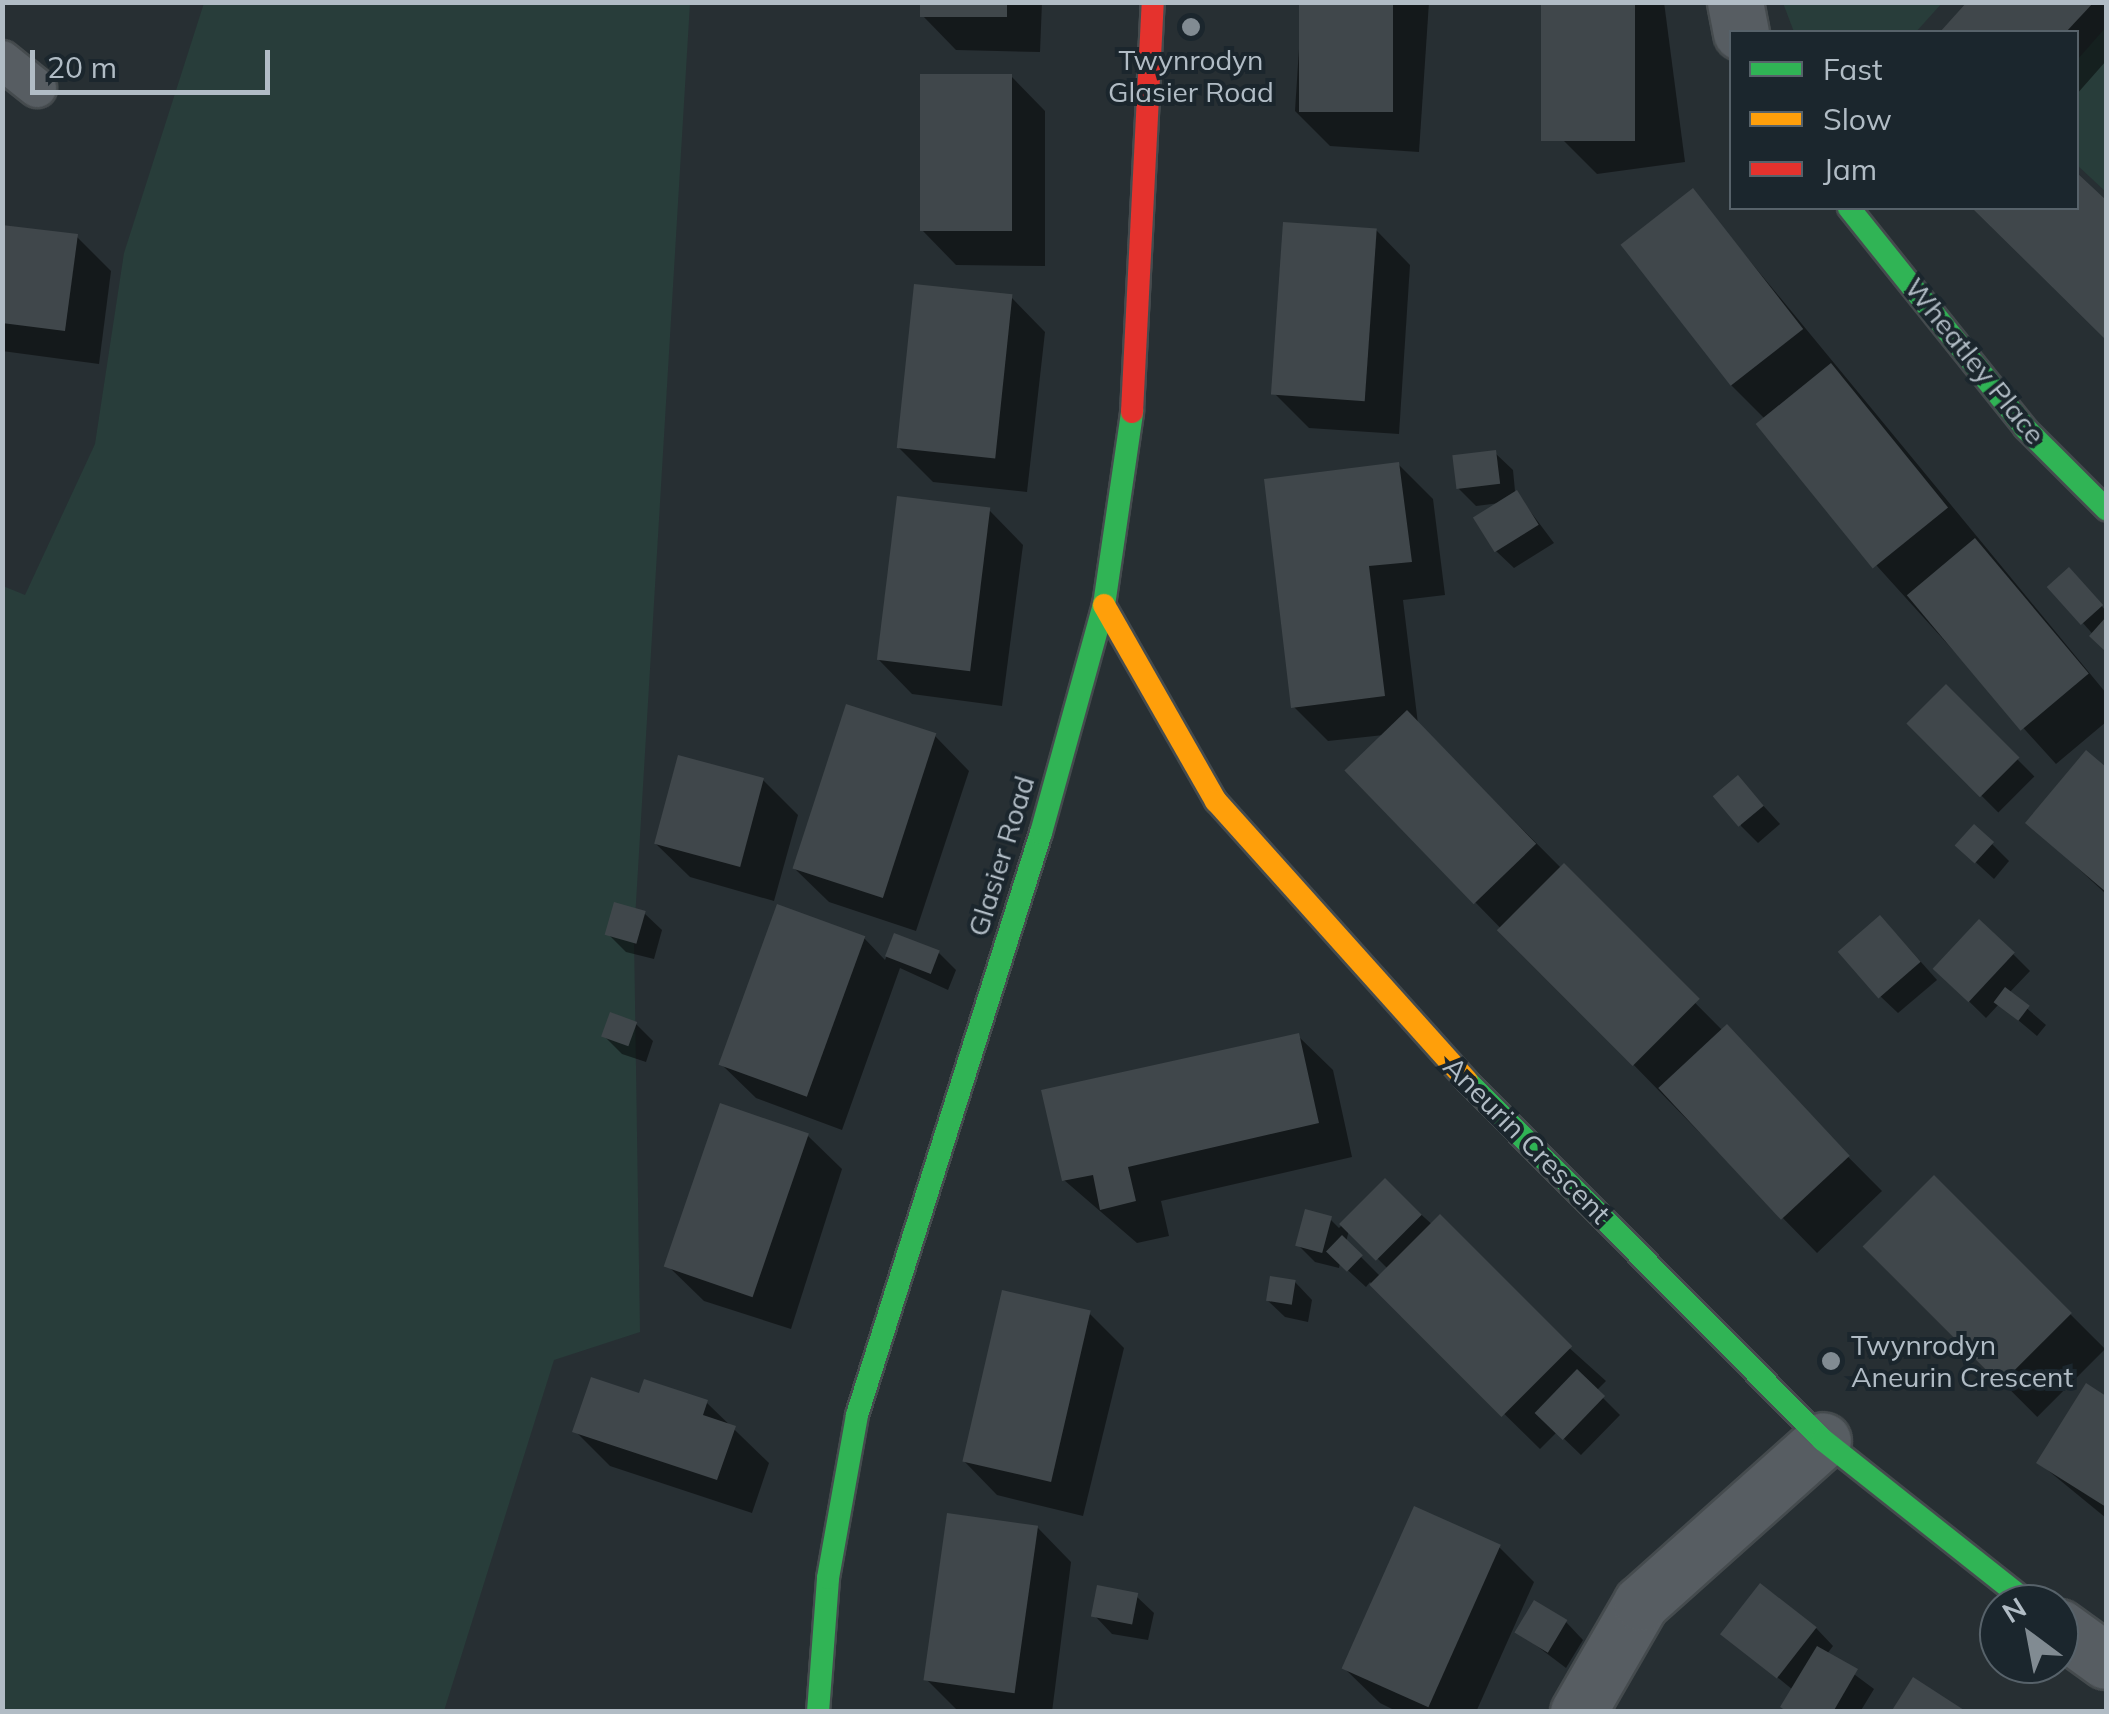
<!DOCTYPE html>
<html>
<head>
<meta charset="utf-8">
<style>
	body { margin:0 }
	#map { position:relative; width:2109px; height:1714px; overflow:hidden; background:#272f33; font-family:Mulish,sans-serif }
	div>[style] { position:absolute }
	.green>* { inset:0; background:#283d3a }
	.shadow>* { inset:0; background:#0007; transform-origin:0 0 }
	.building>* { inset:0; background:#40474b; transform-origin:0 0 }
	.roads { filter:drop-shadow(2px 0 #454b4e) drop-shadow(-2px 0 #454b4e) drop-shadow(0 2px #454b4e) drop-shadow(0 -2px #454b4e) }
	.lane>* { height:38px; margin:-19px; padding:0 19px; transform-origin:19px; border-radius:19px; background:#575d62 }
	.street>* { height:55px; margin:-27.5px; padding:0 27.5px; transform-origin:27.5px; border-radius:27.5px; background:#575d62 }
	.fast>* { height:22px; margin:-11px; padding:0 11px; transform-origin:11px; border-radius:11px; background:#30b455 }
	.slow>* { height:22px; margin:-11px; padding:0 11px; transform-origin:11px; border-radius:11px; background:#ff9f0a }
	.jam>* { height:22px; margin:-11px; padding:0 11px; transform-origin:11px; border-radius:11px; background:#e5322d }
	.dots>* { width:28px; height:28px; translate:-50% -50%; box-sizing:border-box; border:5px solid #1b262d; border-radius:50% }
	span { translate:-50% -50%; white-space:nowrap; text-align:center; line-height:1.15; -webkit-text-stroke:8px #1b262d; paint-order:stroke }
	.poi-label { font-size:28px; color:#b1bcc5 }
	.left { translate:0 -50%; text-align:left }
	.street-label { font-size:28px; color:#b1bcc5 }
	.frame { position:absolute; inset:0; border:5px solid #b1bcc5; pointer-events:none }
	.legend { position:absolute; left:1729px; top:30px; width:350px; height:180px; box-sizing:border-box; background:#1b262d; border:2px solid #57626a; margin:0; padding:12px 18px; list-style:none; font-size:30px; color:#b1bcc5 }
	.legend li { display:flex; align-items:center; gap:20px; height:50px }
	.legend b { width:50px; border:2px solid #57626a }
	.north { position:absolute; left:1979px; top:1584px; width:100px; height:100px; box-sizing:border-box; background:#1b262d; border:2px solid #57626a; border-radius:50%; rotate:328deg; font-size:28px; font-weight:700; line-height:40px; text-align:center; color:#b1bcc5 }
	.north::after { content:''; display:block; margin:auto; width:35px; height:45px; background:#818b92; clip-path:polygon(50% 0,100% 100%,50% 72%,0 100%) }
	.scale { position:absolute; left:30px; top:50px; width:240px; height:45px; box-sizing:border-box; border:5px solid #b1bcc5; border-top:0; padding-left:12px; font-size:30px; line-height:35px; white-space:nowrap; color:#b1bcc5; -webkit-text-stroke:8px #1b262d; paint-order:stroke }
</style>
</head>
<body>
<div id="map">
	<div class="green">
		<i style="clip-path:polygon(204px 3px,690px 3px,634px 936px,640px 1332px,554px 1360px,444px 1711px,3px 1712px,3px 586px,25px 595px,95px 444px,124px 253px)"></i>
		<i style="clip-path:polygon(1783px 3px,1783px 2px,1942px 3px,1916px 32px,1794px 32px)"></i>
		<i style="clip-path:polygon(2106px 27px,2106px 192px,2076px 164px,2077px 60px)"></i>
	</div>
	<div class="shadow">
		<i style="clip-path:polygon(922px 2px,1042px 2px,1040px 52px,956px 50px,922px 15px)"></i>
		<i style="clip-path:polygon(1302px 2px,1429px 2px,1419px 152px,1330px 146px,1295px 111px)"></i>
		<i style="clip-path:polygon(1544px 2px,1664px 2px,1685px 162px,1597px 174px,1562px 139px)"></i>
		<i style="clip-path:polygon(1970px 2px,2106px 2px,2106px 61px,2076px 95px,2076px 32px,1943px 32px)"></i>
		<i style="clip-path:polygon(1011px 76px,1045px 111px,1045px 266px,956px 265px,922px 230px)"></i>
		<i style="clip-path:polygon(2076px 176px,2106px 203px,2106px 337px,1976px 208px,2076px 208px)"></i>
		<i style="clip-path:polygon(1693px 192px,2106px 693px,2106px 722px,2056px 764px,1877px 566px,1760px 425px,1766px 420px,1731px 385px)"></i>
		<i style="clip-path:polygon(2px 228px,77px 237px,111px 271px,99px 364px,2px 351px)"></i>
		<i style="clip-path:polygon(1376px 230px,1410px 265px,1399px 434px,1309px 428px,1275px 394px)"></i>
		<i style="clip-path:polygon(1011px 297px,1045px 332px,1027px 492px,933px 482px,898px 447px)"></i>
		<i style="clip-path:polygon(1495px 453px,1513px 470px,1515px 491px,1554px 543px,1514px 568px,1496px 551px,1500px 503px,1476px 506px,1458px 488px)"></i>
		<i style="clip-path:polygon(1398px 464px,1433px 499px,1445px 595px,1403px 600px,1418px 724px,1882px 1191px,1817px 1253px,1475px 902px,1384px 735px,1328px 741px,1294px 707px)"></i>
		<i style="clip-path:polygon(989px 510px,1023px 545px,1002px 706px,912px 694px,878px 659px)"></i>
		<i style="clip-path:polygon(2086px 588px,2106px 611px,2106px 649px,2082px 622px)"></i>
		<i style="left:1946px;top:688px;width:125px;height:51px;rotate:45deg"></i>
		<i style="clip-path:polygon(935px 736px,969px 771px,916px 931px,829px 902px,794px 868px)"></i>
		<i style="clip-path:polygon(2086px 753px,2106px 770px,2106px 894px,2028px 822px)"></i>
		<i style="clip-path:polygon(1738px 778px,1780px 824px,1758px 843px,1741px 826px)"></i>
		<i style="clip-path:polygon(763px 780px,798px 815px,774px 901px,690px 877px,655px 843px)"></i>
		<i style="clip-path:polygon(1992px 844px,2009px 861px,1994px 879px,1958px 846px)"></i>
		<i style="clip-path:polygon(644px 913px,662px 930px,654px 959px,626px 952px,609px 935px)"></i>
		<i style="clip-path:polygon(1897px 935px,1937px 980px,1898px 1013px,1880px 996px)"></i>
		<i style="clip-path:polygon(895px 936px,939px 953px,956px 970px,948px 990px,900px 968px,842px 1130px,756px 1098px,721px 1064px,864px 938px,885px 960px)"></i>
		<i style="clip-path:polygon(2013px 954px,2030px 971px,2009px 993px,2046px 1025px,2037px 1036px,1999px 1004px,1986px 1018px,1936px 969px)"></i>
		<i style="clip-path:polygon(636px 1024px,653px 1041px,646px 1062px,622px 1054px,605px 1037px)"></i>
		<i style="clip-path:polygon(1298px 1036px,1333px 1070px,1352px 1157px,1161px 1201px,1169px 1236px,1137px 1243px,1064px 1180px)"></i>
		<i style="clip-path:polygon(807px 1135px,842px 1169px,791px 1329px,704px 1301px,669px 1267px)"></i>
		<i style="left:1934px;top:1178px;width:242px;height:96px;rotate:45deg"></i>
		<i style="clip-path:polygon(evenodd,1385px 1182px,1606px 1381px,1596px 1391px,1620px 1415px,1581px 1455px,1557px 1432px,1540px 1449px,1370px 1282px,1366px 1287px,1340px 1263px,1339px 1268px,1315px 1262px,1298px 1245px,1330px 1219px,1339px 1228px,1385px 1182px,1349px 1230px,1389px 1270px,1381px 1277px,1346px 1242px,1349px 1230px)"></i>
		<i style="clip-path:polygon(1295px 1282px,1312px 1300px,1308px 1322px,1285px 1317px,1267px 1300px)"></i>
		<i style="clip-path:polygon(1090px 1314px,1124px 1348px,1083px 1516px,997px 1495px,963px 1460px)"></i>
		<i style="clip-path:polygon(2087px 1386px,2106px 1399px,2106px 1518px,2039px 1463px)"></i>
		<i style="clip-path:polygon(641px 1396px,707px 1403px,769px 1463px,752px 1513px,610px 1466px,575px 1431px)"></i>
		<i style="clip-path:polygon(1037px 1527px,1071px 1562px,1052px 1712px,959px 1712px,927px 1680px)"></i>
		<i style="clip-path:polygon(1499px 1547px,1534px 1582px,1476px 1712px,1398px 1712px,1380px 1703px,1345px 1669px)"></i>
		<i style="clip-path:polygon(1136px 1596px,1154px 1613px,1148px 1640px,1112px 1634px,1095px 1616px)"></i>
		<i style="clip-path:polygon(1566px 1622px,1583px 1640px,1566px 1668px,1517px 1631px)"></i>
		<i style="clip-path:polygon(1816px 1628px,1833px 1646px,1827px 1654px,1874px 1689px,1860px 1712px,1788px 1712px,1793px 1690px,1725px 1635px)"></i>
	</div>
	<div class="building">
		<i style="left:920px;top:2px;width:87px;height:15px"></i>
		<i style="left:1299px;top:2px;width:94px;height:110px"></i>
		<i style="left:1541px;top:2px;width:94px;height:139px"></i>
		<i style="clip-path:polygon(1967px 2px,2094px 2px,2066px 32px,1940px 32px)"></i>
		<i style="left:920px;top:74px;width:92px;height:157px"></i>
		<i style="clip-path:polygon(2076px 172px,2106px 200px,2106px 340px,1972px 208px,2076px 208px)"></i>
		<i style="left:1693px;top:188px;width:179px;height:92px;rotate:52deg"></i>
		<i style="left:1283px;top:222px;width:94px;height:173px;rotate:4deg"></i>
		<i style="clip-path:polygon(2px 225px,78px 234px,65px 331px,2px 323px)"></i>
		<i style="left:914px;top:284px;width:99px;height:165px;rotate:6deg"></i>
		<i style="left:1831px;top:363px;width:186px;height:97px;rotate:51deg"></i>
		<i style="left:1496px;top:450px;width:34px;height:44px;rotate:83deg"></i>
		<i style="clip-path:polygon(1399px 462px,1412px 562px,1369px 566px,1385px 696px,1291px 708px,1264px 479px)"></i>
		<i style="left:1517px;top:490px;width:41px;height:52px;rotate:58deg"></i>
		<i style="left:897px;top:496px;width:94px;height:165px;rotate:7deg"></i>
		<i style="left:1975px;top:538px;width:177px;height:89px;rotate:50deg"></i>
		<i style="left:2069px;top:567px;width:51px;height:30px;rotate:48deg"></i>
		<i style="clip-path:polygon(2106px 617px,2106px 652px,2089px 636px)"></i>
		<i style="left:1946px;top:684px;width:104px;height:56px;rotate:45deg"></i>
		<i style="left:846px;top:704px;width:95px;height:173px;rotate:18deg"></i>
		<i style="left:1407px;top:710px;width:186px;height:87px;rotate:46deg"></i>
		<i style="clip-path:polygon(2086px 750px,2106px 767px,2106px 892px,2025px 823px)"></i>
		<i style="left:678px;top:755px;width:89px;height:92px;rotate:15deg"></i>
		<i style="left:1738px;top:775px;width:40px;height:33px;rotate:50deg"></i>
		<i style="left:1974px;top:824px;width:27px;height:29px;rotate:42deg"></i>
		<i style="left:1564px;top:863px;width:192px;height:95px;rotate:45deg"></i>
		<i style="left:614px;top:902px;width:33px;height:34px;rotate:16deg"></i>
		<i style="left:777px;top:904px;width:94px;height:171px;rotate:20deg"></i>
		<i style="left:1880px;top:915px;width:62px;height:56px;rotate:49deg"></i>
		<i style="left:1979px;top:919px;width:49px;height:68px;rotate:43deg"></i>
		<i style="left:894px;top:933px;width:49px;height:25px;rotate:21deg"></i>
		<i style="left:2005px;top:987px;width:31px;height:19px;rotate:37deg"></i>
		<i style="left:610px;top:1012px;width:29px;height:26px;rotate:20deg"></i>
		<i style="left:1727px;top:1024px;width:180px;height:94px;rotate:47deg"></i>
		<i style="clip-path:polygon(1299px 1033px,1319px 1123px,1128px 1167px,1136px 1201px,1100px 1210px,1093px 1175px,1062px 1181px,1041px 1090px)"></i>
		<i style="left:720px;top:1103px;width:94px;height:173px;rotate:19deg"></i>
		<i style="left:1934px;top:1175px;width:195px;height:101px;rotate:45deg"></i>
		<i style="left:1385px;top:1178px;width:52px;height:65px;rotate:45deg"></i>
		<i style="left:1305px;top:1209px;width:28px;height:38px;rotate:15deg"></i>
		<i style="left:1440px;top:1214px;width:187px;height:100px;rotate:45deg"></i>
		<i style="left:1342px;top:1235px;width:29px;height:23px;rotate:44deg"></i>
		<i style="left:1270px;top:1276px;width:26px;height:25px;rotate:9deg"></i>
		<i style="left:1002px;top:1290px;width:91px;height:176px;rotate:13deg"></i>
		<i style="left:1577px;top:1369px;width:39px;height:61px;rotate:44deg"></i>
		<i style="clip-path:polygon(591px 1377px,639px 1393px,644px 1379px,708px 1400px,703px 1415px,736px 1426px,717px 1480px,572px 1432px)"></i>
		<i style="clip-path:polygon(2086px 1383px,2106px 1396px,2106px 1507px,2036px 1463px)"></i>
		<i style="left:1414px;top:1506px;width:95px;height:178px;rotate:24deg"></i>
		<i style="left:947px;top:1513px;width:92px;height:169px;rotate:8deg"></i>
		<i style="left:1760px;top:1583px;width:72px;height:65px;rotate:38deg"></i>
		<i style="left:1097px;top:1585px;width:42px;height:32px;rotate:11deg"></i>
		<i style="left:1534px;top:1600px;width:39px;height:38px;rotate:31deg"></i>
		<i style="clip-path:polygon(1817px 1646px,1858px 1669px,1833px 1712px,1788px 1712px,1780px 1707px)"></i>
		<i style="clip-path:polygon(1913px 1677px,1967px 1712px,1891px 1712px)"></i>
	</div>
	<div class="roads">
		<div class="lane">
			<i style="left:2px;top:60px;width:45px;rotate:38.7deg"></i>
		</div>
		<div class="street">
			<i style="left:1735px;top:2px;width:31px;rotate:79deg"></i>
			<i style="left:2059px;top:1627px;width:58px;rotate:35.9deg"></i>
			<i style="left:1578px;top:1712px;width:126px;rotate:-60deg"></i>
			<i style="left:1641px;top:1603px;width:244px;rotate:-41.8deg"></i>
		</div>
		<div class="fast">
			<i style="left:1849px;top:208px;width:282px;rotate:51.3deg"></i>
			<i style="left:2025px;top:428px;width:115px;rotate:45deg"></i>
			<i style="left:1466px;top:1080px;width:507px;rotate:45.24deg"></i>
			<i style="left:1823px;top:1440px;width:264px;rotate:38.4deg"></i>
			<i style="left:818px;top:1712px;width:134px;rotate:-85.7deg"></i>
			<i style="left:828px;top:1578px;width:166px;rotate:-79.9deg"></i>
			<i style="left:857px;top:1415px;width:610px;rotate:-72.46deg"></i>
			<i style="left:1041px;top:833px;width:237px;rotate:-74.6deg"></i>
			<i style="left:1104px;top:605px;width:195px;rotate:-81.7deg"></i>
		</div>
		<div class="slow">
			<i style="left:1104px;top:605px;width:226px;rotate:60.3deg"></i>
			<i style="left:1216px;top:801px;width:375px;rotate:48.1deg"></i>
		</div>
		<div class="jam">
			<i style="left:1132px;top:412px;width:411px;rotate:-87.1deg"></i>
		</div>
	</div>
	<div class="dots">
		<i style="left:1191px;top:27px;background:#818b92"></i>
		<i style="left:1831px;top:1361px;background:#818b92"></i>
	</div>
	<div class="poi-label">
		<span style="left:1191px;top:76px">Twynrodyn<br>Glasier Road</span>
		<span class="left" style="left:1851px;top:1361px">Twynrodyn<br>Aneurin Crescent</span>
	</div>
	<div class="street-label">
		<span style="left:1975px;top:361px;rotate:51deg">Wheatley Place</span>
		<span style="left:1001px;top:856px;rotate:-73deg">Glasier Road</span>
		<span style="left:1527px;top:1140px;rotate:45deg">Aneurin Crescent</span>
	</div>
	<div class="frame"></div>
	<ul class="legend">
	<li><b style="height:12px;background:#30b455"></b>Fast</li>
	<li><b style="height:12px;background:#ff9f0a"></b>Slow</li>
	<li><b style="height:12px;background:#e5322d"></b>Jam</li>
	</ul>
	<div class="north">N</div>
	<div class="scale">20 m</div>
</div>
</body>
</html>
